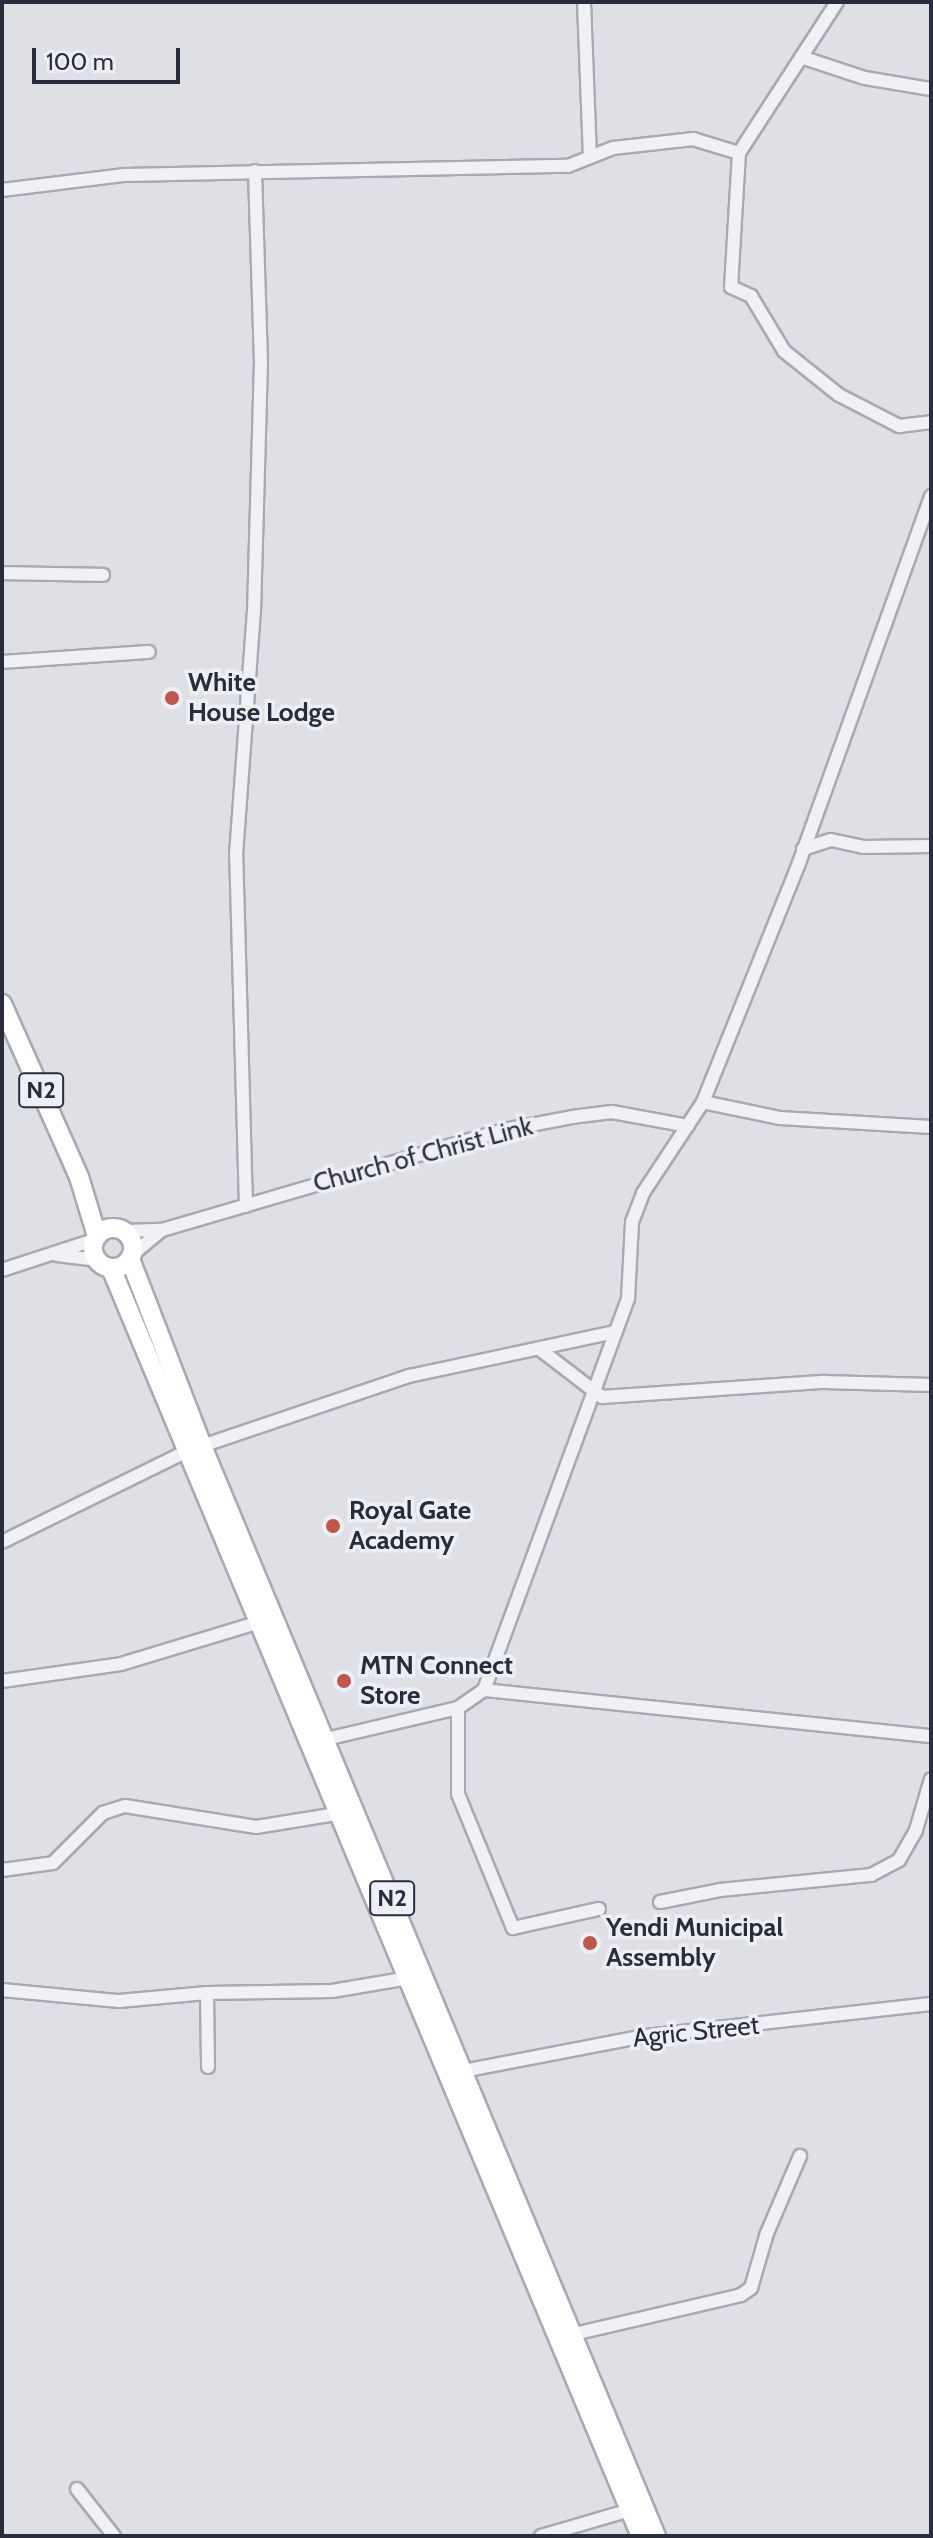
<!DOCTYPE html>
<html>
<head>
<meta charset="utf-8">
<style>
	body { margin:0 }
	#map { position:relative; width:933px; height:2538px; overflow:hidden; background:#dee0e6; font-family:Cabin,sans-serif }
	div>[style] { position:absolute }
	.roads { filter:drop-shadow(2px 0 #a8aab3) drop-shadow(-2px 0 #a8aab3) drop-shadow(0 2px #a8aab3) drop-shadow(0 -2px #a8aab3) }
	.minor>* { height:12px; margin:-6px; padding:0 6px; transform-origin:6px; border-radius:6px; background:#f0f1f5 }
	.highway>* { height:18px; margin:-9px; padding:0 9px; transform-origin:9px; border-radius:9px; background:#fff }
	.highway>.ring { margin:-9px; padding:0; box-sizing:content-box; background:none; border:18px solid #fff; border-radius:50% }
	.dots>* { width:22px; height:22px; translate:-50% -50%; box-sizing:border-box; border:4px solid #edeff4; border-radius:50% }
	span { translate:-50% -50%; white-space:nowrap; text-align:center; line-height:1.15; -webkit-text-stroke:7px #edeff4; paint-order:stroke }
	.shield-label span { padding:2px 6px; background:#edeff4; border:2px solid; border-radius:6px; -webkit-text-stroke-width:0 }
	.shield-label { font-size:24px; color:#292c3b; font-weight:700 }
	.poi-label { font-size:26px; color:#292c3b; font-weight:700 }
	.left { translate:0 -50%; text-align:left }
	.street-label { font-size:26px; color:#292c3b }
	.frame { position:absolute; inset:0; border:4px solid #292c3b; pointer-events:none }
	.scale { position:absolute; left:32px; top:48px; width:148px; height:36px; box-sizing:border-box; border:4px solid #292c3b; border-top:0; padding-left:10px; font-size:24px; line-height:28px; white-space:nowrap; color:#292c3b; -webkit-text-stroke:6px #edeff4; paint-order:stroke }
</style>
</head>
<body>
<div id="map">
	<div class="roads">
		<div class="minor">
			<i style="left:584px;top:2px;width:155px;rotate:87.8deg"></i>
			<i style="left:801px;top:57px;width:67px;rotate:18.2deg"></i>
			<i style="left:865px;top:78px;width:67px;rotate:9.5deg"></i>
			<i style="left:739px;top:153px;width:180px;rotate:-57deg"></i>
			<i style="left:2px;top:190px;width:124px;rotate:-7deg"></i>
			<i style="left:125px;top:175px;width:443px;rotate:-1.2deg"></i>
			<i style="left:568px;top:166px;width:48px;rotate:-21.8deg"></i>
			<i style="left:613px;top:148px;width:81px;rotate:-6.4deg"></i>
			<i style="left:693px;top:139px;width:48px;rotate:16.9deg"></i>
			<i style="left:739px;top:153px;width:134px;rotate:93.4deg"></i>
			<i style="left:731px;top:287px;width:22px;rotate:24deg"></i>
			<i style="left:751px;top:296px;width:64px;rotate:59deg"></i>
			<i style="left:784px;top:351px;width:70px;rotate:38.7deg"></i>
			<i style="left:839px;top:395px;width:68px;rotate:27.3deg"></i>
			<i style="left:899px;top:426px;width:32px;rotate:-7deg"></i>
			<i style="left:2px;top:573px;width:101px;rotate:1.1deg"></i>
			<i style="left:2px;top:662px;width:147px;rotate:-3.9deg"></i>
			<i style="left:803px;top:849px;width:29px;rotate:-18deg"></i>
			<i style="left:831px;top:840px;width:33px;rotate:12deg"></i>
			<i style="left:863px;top:847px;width:68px;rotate:-0.8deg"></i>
			<i style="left:703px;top:1102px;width:79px;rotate:11.7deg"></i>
			<i style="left:780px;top:1118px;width:151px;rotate:3.4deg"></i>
			<i style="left:246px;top:1206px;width:351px;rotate:-91.6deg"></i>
			<i style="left:236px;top:855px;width:244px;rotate:-85.8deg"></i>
			<i style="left:254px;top:612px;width:249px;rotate:-88.4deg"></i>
			<i style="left:261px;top:363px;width:192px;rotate:-91.8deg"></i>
			<i style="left:125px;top:1231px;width:37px;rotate:-2deg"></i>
			<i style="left:162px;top:1230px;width:356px;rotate:-16.3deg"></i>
			<i style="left:504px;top:1130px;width:69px;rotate:-10.8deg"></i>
			<i style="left:572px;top:1117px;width:40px;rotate:-7.1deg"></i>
			<i style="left:612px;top:1112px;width:77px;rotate:10.4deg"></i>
			<i style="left:57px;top:1255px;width:41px;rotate:7deg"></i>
			<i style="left:132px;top:1255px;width:39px;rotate:-40deg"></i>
			<i style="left:2px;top:1270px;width:97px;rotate:-18.1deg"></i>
			<i style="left:542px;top:1351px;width:76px;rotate:37.5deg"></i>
			<i style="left:602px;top:1397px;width:223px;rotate:-3.9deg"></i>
			<i style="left:824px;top:1382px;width:107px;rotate:1.6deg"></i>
			<i style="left:202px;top:1446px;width:219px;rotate:-18.7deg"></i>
			<i style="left:409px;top:1376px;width:211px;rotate:-12.1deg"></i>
			<i style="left:2px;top:1542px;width:208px;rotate:-26.2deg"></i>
			<i style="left:2px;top:1681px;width:120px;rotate:-8.1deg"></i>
			<i style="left:121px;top:1664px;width:144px;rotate:-16.9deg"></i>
			<i style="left:484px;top:1690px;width:449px;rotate:5.9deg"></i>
			<i style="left:458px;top:1708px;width:86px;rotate:90deg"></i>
			<i style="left:458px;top:1794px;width:145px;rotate:67.7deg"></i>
			<i style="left:513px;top:1928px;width:88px;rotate:-12.5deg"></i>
			<i style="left:326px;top:1739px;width:136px;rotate:-13.2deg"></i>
			<i style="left:458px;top:1708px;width:32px;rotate:-35deg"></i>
			<i style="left:484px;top:1690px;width:417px;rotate:-69.8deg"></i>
			<i style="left:628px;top:1299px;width:77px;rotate:-87deg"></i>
			<i style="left:632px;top:1222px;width:31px;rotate:-69deg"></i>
			<i style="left:643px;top:1193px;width:109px;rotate:-56.6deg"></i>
			<i style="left:703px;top:1102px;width:258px;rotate:-68.1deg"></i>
			<i style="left:799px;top:863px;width:390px;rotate:-70.2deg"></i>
			<i style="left:2px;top:1870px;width:51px;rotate:-7.8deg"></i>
			<i style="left:53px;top:1863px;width:71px;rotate:-45deg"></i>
			<i style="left:103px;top:1813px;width:23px;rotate:-18deg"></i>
			<i style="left:125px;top:1806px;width:133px;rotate:9.1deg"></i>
			<i style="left:256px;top:1827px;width:87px;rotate:-9.2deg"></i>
			<i style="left:660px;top:1902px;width:61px;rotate:-11.3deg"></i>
			<i style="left:720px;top:1890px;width:152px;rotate:-5.7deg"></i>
			<i style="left:871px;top:1875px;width:32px;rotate:-28deg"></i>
			<i style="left:899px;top:1860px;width:34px;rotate:-60deg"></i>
			<i style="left:916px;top:1830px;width:53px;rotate:-73.6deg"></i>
			<i style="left:2px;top:1990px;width:118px;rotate:5.4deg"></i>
			<i style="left:119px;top:2001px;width:88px;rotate:-5.2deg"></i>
			<i style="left:207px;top:1993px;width:125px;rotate:-0.9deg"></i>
			<i style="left:332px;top:1991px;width:78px;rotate:-9.6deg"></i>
			<i style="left:207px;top:1993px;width:74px;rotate:89.2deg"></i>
			<i style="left:463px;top:2071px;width:185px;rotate:-10.9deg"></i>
			<i style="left:645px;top:2036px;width:288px;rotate:-6.4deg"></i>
			<i style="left:574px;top:2334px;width:171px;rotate:-13.1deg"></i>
			<i style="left:741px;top:2295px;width:12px;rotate:-35deg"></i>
			<i style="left:751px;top:2288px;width:57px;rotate:-73.8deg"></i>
			<i style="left:767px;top:2233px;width:84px;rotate:-66.8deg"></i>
			<i style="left:77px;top:2489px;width:60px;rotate:51.8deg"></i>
			<i style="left:541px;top:2536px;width:93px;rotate:-16.3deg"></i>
		</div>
		<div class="highway">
			<i style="left:2px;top:1004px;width:189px;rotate:66deg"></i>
			<i style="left:79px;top:1177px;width:62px;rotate:73deg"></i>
			<i class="ring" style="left:93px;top:1228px;width:22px;height:22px"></i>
			<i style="left:130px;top:1259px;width:200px;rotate:68.9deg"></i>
			<i style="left:202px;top:1446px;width:1181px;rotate:67.39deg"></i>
			<i style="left:111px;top:1268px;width:1374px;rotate:67.32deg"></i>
		</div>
	</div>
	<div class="dots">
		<i style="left:172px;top:698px;background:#c0574f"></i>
		<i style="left:333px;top:1526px;background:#c0574f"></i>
		<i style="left:344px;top:1681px;background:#c0574f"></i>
		<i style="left:590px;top:1943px;background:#c0574f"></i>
	</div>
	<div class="shield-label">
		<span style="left:41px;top:1090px">N2</span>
		<span style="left:392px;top:1898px">N2</span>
	</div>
	<div class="poi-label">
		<span class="left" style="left:188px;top:698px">White<br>House Lodge</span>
		<span class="left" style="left:349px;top:1526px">Royal Gate<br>Academy</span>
		<span class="left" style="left:360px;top:1681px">MTN Connect<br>Store</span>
		<span class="left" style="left:606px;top:1943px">Yendi Municipal<br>Assembly</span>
	</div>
	<div class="street-label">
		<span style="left:423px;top:1155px;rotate:-15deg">Church of Christ Link</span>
		<span style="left:696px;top:2032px;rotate:-6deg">Agric Street</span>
	</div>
	<div class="frame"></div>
	<div class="scale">100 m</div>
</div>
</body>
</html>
